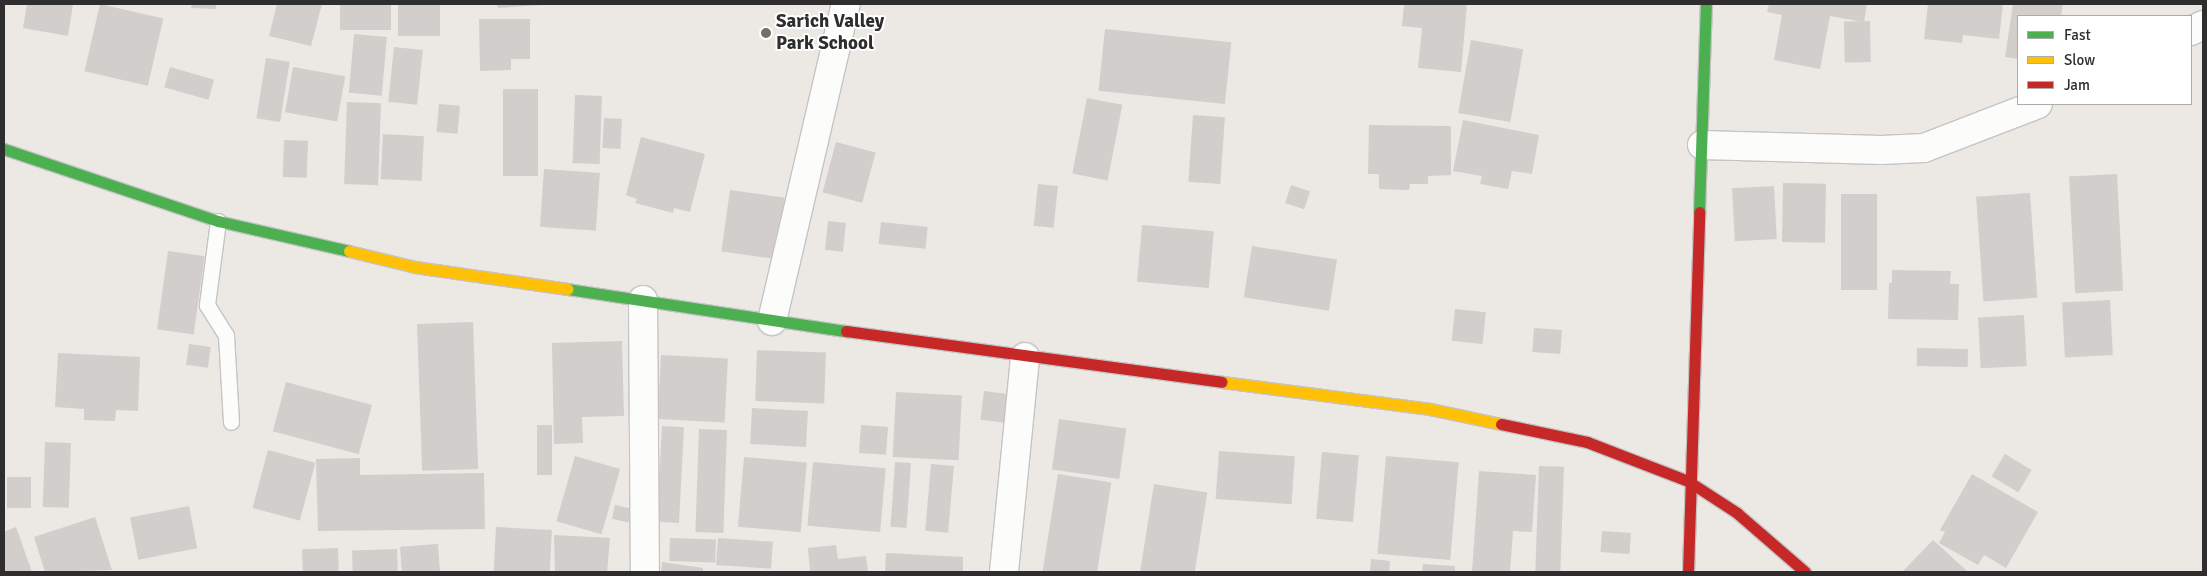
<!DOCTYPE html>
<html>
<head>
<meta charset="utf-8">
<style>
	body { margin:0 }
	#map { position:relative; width:2207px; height:576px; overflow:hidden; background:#ece8e4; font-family:Signika,sans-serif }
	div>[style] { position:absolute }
	.building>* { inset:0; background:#d1cecb; transform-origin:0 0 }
	.roads { filter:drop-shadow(1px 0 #c5c4c5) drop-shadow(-1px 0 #c5c4c5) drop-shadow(0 1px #c5c4c5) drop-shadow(0 -1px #c5c4c5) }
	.lane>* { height:15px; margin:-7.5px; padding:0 7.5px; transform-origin:7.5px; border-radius:7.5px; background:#fcfcfb }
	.street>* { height:28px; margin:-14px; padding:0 14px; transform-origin:14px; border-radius:14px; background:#fcfcfb }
	.fast>* { height:11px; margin:-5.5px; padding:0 5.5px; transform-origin:5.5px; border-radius:5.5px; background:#4caf50 }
	.slow>* { height:11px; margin:-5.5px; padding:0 5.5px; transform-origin:5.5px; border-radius:5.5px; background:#ffc107 }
	.jam>* { height:11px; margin:-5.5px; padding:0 5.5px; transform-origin:5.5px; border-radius:5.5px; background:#c62828 }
	.dots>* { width:14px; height:14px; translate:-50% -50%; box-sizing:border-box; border:2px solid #fff; border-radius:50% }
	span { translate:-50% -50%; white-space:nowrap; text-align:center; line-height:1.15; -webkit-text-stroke:4px #fff; paint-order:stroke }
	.poi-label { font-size:19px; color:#2e2e2e; font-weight:700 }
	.left { translate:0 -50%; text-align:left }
	.frame { position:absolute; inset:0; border:5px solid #2e2e2e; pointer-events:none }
	.legend { position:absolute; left:2017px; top:15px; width:175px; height:90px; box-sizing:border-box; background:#fff; border:1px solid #ababab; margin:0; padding:6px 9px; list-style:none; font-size:15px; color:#2e2e2e }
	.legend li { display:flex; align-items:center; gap:10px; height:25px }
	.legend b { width:25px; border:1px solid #ababab }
</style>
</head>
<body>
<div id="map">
	<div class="building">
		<i style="clip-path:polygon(27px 4px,73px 4px,68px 36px,23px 28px)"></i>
		<i style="left:100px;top:4px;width:65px;height:69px;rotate:13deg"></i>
		<i style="clip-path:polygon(192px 4px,216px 4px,216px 9px,191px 8px)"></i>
		<i style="clip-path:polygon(277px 4px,322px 4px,311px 46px,269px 36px)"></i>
		<i style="left:340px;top:4px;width:51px;height:26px"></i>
		<i style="left:398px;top:4px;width:42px;height:32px"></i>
		<i style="clip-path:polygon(497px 4px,543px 4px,543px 5px,498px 8px)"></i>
		<i style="clip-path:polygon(1404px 4px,1467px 4px,1461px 72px,1418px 68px,1422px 28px,1402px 26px)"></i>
		<i style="clip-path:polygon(1769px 4px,1867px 4px,1864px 22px,1830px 16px,1820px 69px,1774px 60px,1782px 15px,1767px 12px)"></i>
		<i style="clip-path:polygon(1928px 4px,2003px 4px,1999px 39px,1963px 35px,1962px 43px,1924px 39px)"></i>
		<i style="clip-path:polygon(2013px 4px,2063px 4px,2061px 16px,2018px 16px,2018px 59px,2005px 57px)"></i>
		<i style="clip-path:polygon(479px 19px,530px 19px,530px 59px,511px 59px,511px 70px,480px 71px)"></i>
		<i style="left:1870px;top:21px;width:41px;height:26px;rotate:89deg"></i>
		<i style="left:1105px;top:29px;width:127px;height:62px;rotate:6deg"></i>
		<i style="left:354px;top:34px;width:33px;height:59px;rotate:5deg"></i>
		<i style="left:1471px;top:40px;width:53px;height:74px;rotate:10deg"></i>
		<i style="left:394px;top:47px;width:29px;height:55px;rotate:6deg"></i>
		<i style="left:266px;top:58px;width:24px;height:61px;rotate:9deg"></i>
		<i style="left:170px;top:67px;width:46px;height:21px;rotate:16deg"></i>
		<i style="left:293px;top:67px;width:53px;height:46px;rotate:10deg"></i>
		<i style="left:503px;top:89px;width:35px;height:87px"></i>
		<i style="left:575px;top:95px;width:27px;height:68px;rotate:2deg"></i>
		<i style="left:1087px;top:98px;width:36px;height:77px;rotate:11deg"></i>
		<i style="left:347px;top:102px;width:34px;height:82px;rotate:2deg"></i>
		<i style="left:439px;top:104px;width:21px;height:28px;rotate:5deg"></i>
		<i style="left:1193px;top:115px;width:32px;height:67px;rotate:4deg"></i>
		<i style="left:604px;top:118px;width:18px;height:30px;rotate:3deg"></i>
		<i style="clip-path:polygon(1463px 120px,1539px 135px,1532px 174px,1512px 171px,1508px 189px,1480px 184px,1482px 176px,1453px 171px)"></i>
		<i style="clip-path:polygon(1369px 125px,1451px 126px,1451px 175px,1428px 176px,1428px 184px,1410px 184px,1409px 190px,1379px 189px,1379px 174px,1368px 174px)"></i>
		<i style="left:383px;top:134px;width:41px;height:45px;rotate:3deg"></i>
		<i style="clip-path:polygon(641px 137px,705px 154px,690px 212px,674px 208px,673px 213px,635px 203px,637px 199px,626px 195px)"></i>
		<i style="left:284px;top:140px;width:24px;height:37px;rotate:2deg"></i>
		<i style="left:836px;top:142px;width:41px;height:52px;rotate:15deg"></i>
		<i style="left:544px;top:169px;width:56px;height:58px;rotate:4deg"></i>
		<i style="left:2117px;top:174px;width:117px;height:48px;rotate:87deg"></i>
		<i style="left:1783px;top:183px;width:43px;height:59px;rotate:1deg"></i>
		<i style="left:1038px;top:184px;width:20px;height:42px;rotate:6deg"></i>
		<i style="left:1291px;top:185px;width:20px;height:19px;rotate:18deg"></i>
		<i style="left:1774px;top:186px;width:53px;height:42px;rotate:87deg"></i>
		<i style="left:730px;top:190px;width:55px;height:62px;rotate:8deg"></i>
		<i style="left:2030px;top:193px;width:105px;height:54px;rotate:86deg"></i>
		<i style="left:1841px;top:194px;width:36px;height:96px"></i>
		<i style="left:828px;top:221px;width:18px;height:29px;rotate:6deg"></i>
		<i style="left:881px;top:222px;width:47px;height:22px;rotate:6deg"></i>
		<i style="left:1142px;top:225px;width:72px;height:57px;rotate:5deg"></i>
		<i style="left:1252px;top:246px;width:86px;height:52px;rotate:9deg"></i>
		<i style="left:168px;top:251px;width:37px;height:79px;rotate:8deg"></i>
		<i style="clip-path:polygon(1892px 270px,1951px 271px,1950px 284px,1959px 284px,1958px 320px,1888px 319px,1889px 283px,1892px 283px)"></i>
		<i style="left:2110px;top:300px;width:55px;height:48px;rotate:87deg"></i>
		<i style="left:1455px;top:309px;width:31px;height:32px;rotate:6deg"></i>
		<i style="left:2024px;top:315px;width:51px;height:46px;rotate:87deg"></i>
		<i style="left:473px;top:322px;width:147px;height:56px;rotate:88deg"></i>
		<i style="left:1534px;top:328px;width:28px;height:24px;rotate:4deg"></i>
		<i style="clip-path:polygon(622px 341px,624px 416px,582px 417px,583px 443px,554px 444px,552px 343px)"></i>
		<i style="left:189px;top:344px;width:22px;height:21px;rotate:8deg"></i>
		<i style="left:1917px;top:348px;width:51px;height:18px;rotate:1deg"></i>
		<i style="left:757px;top:350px;width:69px;height:51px;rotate:2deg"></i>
		<i style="clip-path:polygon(58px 353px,140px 357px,138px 411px,116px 410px,115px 421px,84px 420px,84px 409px,55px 407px)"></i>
		<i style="left:661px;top:355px;width:67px;height:64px;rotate:3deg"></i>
		<i style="left:286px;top:382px;width:89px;height:51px;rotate:15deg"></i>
		<i style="left:984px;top:391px;width:24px;height:29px;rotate:7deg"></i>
		<i style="left:896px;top:392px;width:66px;height:65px;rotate:3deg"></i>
		<i style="left:752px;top:408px;width:56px;height:36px;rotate:3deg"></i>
		<i style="left:1059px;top:419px;width:68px;height:51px;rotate:8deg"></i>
		<i style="left:537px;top:425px;width:15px;height:50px"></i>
		<i style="left:861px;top:425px;width:27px;height:28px;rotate:4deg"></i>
		<i style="left:662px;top:426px;width:22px;height:96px;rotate:3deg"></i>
		<i style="left:699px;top:429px;width:28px;height:103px;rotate:2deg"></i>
		<i style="left:45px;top:442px;width:26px;height:65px;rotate:2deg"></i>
		<i style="left:268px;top:450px;width:49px;height:60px;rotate:15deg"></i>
		<i style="left:1219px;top:451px;width:76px;height:48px;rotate:4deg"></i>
		<i style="left:1322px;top:452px;width:37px;height:67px;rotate:5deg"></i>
		<i style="left:2005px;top:454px;width:31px;height:26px;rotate:31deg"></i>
		<i style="left:575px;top:456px;width:47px;height:68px;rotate:16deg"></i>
		<i style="left:1386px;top:456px;width:73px;height:98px;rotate:5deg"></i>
		<i style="left:744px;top:457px;width:63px;height:70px;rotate:5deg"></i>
		<i style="clip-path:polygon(360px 458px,360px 475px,484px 473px,485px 529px,318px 531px,316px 459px)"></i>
		<i style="left:813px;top:462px;width:73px;height:64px;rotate:5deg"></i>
		<i style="left:895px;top:462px;width:16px;height:65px;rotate:4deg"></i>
		<i style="left:931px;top:464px;width:23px;height:67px;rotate:5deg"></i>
		<i style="left:1539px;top:466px;width:25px;height:106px;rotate:2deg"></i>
		<i style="clip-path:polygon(1479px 471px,1536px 475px,1532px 532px,1513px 531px,1510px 572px,1472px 572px)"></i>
		<i style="left:1058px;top:474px;width:54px;height:99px;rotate:9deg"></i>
		<i style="clip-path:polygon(1972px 474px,2038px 512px,2006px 568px,1984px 555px,1978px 565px,1939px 543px,1945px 532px,1940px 530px)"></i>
		<i style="left:31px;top:477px;width:31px;height:24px;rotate:90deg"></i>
		<i style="left:1154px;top:484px;width:54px;height:89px;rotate:9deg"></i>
		<i style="left:615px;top:505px;width:17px;height:14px;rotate:13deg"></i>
		<i style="left:189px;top:506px;width:43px;height:60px;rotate:79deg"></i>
		<i style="clip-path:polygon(95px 517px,112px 570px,45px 572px,34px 537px)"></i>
		<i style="clip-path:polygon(16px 527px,32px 572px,4px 572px,4px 532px)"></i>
		<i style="left:496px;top:527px;width:56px;height:45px;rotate:3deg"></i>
		<i style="left:1602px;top:531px;width:29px;height:21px;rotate:4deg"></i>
		<i style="clip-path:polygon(554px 535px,610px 538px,607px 572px,555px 572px)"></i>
		<i style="left:670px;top:538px;width:46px;height:23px;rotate:2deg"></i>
		<i style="left:718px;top:538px;width:55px;height:27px;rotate:4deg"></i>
		<i style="clip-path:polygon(1933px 540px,1968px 572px,1902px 572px)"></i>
		<i style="left:438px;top:544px;width:28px;height:38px;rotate:86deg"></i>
		<i style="clip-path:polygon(836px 545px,838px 559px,866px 556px,868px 572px,810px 572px,808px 548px)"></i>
		<i style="left:338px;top:548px;width:24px;height:36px;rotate:88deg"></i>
		<i style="left:397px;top:549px;width:23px;height:45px;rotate:88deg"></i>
		<i style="clip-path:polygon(886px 553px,963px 557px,963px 572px,885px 572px)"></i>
		<i style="clip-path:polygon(1371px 559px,1390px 561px,1389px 572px,1370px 572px)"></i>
		<i style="clip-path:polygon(662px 562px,703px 568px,703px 572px,661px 572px)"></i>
		<i style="clip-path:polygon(1423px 564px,1455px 566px,1455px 572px,1422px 572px)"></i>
	</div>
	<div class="roads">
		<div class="lane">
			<i style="left:218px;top:221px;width:85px;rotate:97.5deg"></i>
			<i style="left:207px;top:305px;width:36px;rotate:58deg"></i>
			<i style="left:226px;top:335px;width:87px;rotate:86.7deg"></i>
		</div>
		<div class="street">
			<i style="left:2191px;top:31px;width:13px;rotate:-27deg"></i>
			<i style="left:1702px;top:145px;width:179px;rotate:1.6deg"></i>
			<i style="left:1881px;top:150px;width:43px;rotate:-2.7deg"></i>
			<i style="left:1924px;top:148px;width:122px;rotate:-21.1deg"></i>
			<i style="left:643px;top:300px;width:272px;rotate:89.6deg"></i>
			<i style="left:772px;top:321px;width:326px;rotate:-76.9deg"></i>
			<i style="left:1004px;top:572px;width:216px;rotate:-84.4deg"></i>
		</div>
		<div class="fast">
			<i style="left:4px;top:149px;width:226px;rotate:18.6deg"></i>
			<i style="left:218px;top:221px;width:134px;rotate:12.9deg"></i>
			<i style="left:1699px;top:212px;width:208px;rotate:-88.1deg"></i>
			<i style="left:567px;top:289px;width:282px;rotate:8.6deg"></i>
		</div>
		<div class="slow">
			<i style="left:349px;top:251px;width:68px;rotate:13.6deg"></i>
			<i style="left:415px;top:267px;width:154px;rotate:8.2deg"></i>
			<i style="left:1222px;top:382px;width:210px;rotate:7.4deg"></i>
			<i style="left:1430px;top:409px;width:73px;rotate:11.9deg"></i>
		</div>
		<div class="jam">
			<i style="left:846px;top:331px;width:379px;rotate:7.7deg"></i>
			<i style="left:1501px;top:424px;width:88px;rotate:11.8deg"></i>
			<i style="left:1587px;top:442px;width:108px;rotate:21.1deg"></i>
			<i style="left:1688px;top:481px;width:59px;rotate:33.1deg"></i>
			<i style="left:1737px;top:513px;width:90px;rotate:40.9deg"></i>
			<i style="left:1688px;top:572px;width:360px;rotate:-88.2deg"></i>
		</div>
	</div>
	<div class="dots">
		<i style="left:766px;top:33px;background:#706f6e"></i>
	</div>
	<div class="poi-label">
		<span class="left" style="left:776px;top:33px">Sarich Valley<br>Park School</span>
	</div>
	<div class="frame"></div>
	<ul class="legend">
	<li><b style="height:6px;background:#4caf50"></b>Fast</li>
	<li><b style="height:6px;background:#ffc107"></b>Slow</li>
	<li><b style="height:6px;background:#c62828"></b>Jam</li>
	</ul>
</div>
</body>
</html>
